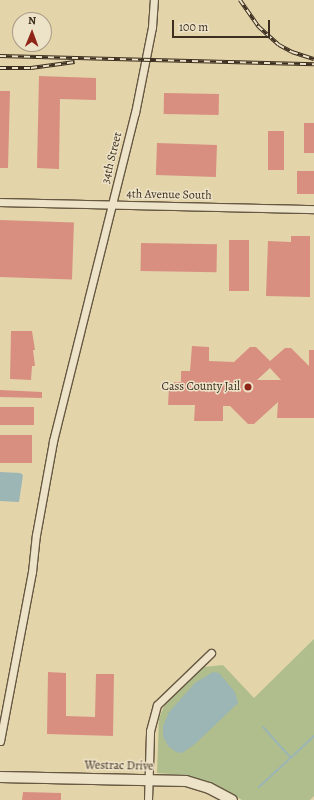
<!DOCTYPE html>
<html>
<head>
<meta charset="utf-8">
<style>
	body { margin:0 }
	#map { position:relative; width:314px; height:800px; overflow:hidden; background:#e3d4aa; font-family:Alegreya,serif }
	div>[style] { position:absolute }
	.green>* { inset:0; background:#afbe8c }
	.water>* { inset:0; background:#9cb5b5 }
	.stream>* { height:2px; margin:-1px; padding:0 1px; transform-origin:1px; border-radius:1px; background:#9cb5b5 }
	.building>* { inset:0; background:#d98f80; transform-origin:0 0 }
	.roads { filter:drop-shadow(1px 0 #665842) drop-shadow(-1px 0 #665842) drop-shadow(0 1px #665842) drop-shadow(0 -1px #665842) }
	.street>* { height:7px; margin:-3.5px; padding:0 3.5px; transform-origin:3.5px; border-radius:3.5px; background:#ede3c8 }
	.secondary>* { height:10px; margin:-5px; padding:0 5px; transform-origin:5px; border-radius:5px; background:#ede3c8 }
	.rail>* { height:3.5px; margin-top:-1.75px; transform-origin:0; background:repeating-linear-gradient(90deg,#ede3c8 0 6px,#3d2f20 0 12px); box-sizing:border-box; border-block:1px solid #3d2f20 }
	.dots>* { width:11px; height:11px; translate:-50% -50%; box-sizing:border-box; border:2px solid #ede3c8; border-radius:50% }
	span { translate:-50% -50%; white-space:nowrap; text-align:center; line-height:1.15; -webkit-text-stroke:3px #ede3c8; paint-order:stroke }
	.street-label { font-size:12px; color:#3d2f20 }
	.poi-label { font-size:12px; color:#3d2f20 }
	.right { translate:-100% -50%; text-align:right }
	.north { position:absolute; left:12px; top:12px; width:40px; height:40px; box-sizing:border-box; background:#ede3c8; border:1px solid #a79b85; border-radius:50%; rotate:1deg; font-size:11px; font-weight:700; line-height:16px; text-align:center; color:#3d2f20 }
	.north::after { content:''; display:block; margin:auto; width:14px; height:18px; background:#8f2418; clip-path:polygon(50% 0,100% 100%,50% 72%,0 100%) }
	.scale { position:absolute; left:172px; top:20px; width:98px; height:18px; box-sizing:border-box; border:2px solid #3d2f20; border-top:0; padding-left:5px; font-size:12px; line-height:14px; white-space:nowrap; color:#3d2f20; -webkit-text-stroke:3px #ede3c8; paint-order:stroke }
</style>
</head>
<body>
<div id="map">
	<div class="green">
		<i style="clip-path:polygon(314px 639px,314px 796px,310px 800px,242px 800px,213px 783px,185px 775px,157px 773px,159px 718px,165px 704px,204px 667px,223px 665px,254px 698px)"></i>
	</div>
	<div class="water">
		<i style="clip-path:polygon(0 472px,20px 473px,23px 475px,19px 502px,0 501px)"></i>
		<i style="clip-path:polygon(213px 672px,219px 673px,235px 692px,238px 703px,195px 744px,182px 753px,176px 752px,168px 746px,163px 736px,163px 726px,169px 712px,195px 683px)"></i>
	</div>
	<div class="stream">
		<i style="left:263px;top:727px;width:40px;rotate:48deg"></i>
		<i style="left:259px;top:787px;width:75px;rotate:-42.8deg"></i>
	</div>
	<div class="building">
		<i style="clip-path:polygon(39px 76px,96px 78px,96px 100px,60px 99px,59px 169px,37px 168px)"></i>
		<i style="clip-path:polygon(0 91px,10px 91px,8px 168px,0 168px)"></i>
		<i style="left:164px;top:93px;width:55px;height:21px;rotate:1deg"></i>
		<i style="left:304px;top:123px;width:10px;height:30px"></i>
		<i style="left:268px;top:131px;width:16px;height:39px"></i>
		<i style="left:157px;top:143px;width:60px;height:32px;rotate:2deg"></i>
		<i style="left:297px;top:171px;width:17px;height:23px"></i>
		<i style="left:0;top:220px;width:74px;height:57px;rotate:2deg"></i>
		<i style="clip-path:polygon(291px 236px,310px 236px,310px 297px,266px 296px,268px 241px,291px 242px)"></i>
		<i style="left:229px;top:240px;width:20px;height:51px"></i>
		<i style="left:141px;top:243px;width:76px;height:28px;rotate:1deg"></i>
		<i style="clip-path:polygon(11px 331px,32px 331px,35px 350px,33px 350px,35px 366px,32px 366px,31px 380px,10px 379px)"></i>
		<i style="clip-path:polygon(evenodd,192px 346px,209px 347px,209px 361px,234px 362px,250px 347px,256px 347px,270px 361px,285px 348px,291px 348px,309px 366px,309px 350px,314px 350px,314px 418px,277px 418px,278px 402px,254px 424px,248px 424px,230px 406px,223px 406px,223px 421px,194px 421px,195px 405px,168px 405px,169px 388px,174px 388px,174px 382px,181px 382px,181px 371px,190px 371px,192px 346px,270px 368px,281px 380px,257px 380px,270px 368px)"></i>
		<i style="clip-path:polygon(0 390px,42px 392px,42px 398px,0 397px)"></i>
		<i style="left:0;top:407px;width:34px;height:18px"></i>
		<i style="left:0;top:435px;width:32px;height:28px"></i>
		<i style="clip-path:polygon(48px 672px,66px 673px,66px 716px,95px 717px,96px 674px,114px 674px,113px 736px,47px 734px)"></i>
		<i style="clip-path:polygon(23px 792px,61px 793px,61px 800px,22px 800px)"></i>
	</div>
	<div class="roads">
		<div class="street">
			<i style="left:0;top:202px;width:314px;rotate:1.3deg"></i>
			<i style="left:0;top:741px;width:172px;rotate:-79.3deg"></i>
			<i style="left:32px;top:572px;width:37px;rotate:-84deg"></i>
			<i style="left:36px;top:535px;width:96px;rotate:-79.7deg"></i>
			<i style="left:53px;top:441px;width:338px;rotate:-76deg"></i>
			<i style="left:135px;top:113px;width:88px;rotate:-78.8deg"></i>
			<i style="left:152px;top:27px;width:27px;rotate:-86deg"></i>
			<i style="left:148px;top:800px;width:69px;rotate:-88.3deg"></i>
			<i style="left:150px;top:731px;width:27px;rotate:-75deg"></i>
			<i style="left:157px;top:705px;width:75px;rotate:-43.9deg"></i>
		</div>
		<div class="secondary">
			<i style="left:0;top:777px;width:186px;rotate:1.2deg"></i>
			<i style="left:186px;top:781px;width:24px;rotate:17deg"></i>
			<i style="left:209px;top:788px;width:26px;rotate:28deg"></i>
		</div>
	</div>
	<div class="rail">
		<i style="left:240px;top:0;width:32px;rotate:55deg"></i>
		<i style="left:258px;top:26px;width:28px;rotate:42deg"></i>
		<i style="left:279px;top:45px;width:15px;rotate:28deg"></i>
		<i style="left:292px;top:52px;width:23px;rotate:18deg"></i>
		<i style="left:0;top:56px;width:314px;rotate:1.5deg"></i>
		<i style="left:0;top:68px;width:31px"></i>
		<i style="left:31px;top:68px;width:44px;rotate:-7.8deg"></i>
	</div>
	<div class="dots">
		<i style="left:248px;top:387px;background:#8f2418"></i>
	</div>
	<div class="street-label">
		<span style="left:112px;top:158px;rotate:-76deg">34th Street</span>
		<span style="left:169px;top:195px;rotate:1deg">4th Avenue South</span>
		<span style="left:119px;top:766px;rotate:1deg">Westrac Drive</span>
	</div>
	<div class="poi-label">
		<span class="right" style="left:240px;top:387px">Cass County Jail</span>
	</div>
	<div class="north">N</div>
	<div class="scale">100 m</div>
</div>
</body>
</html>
